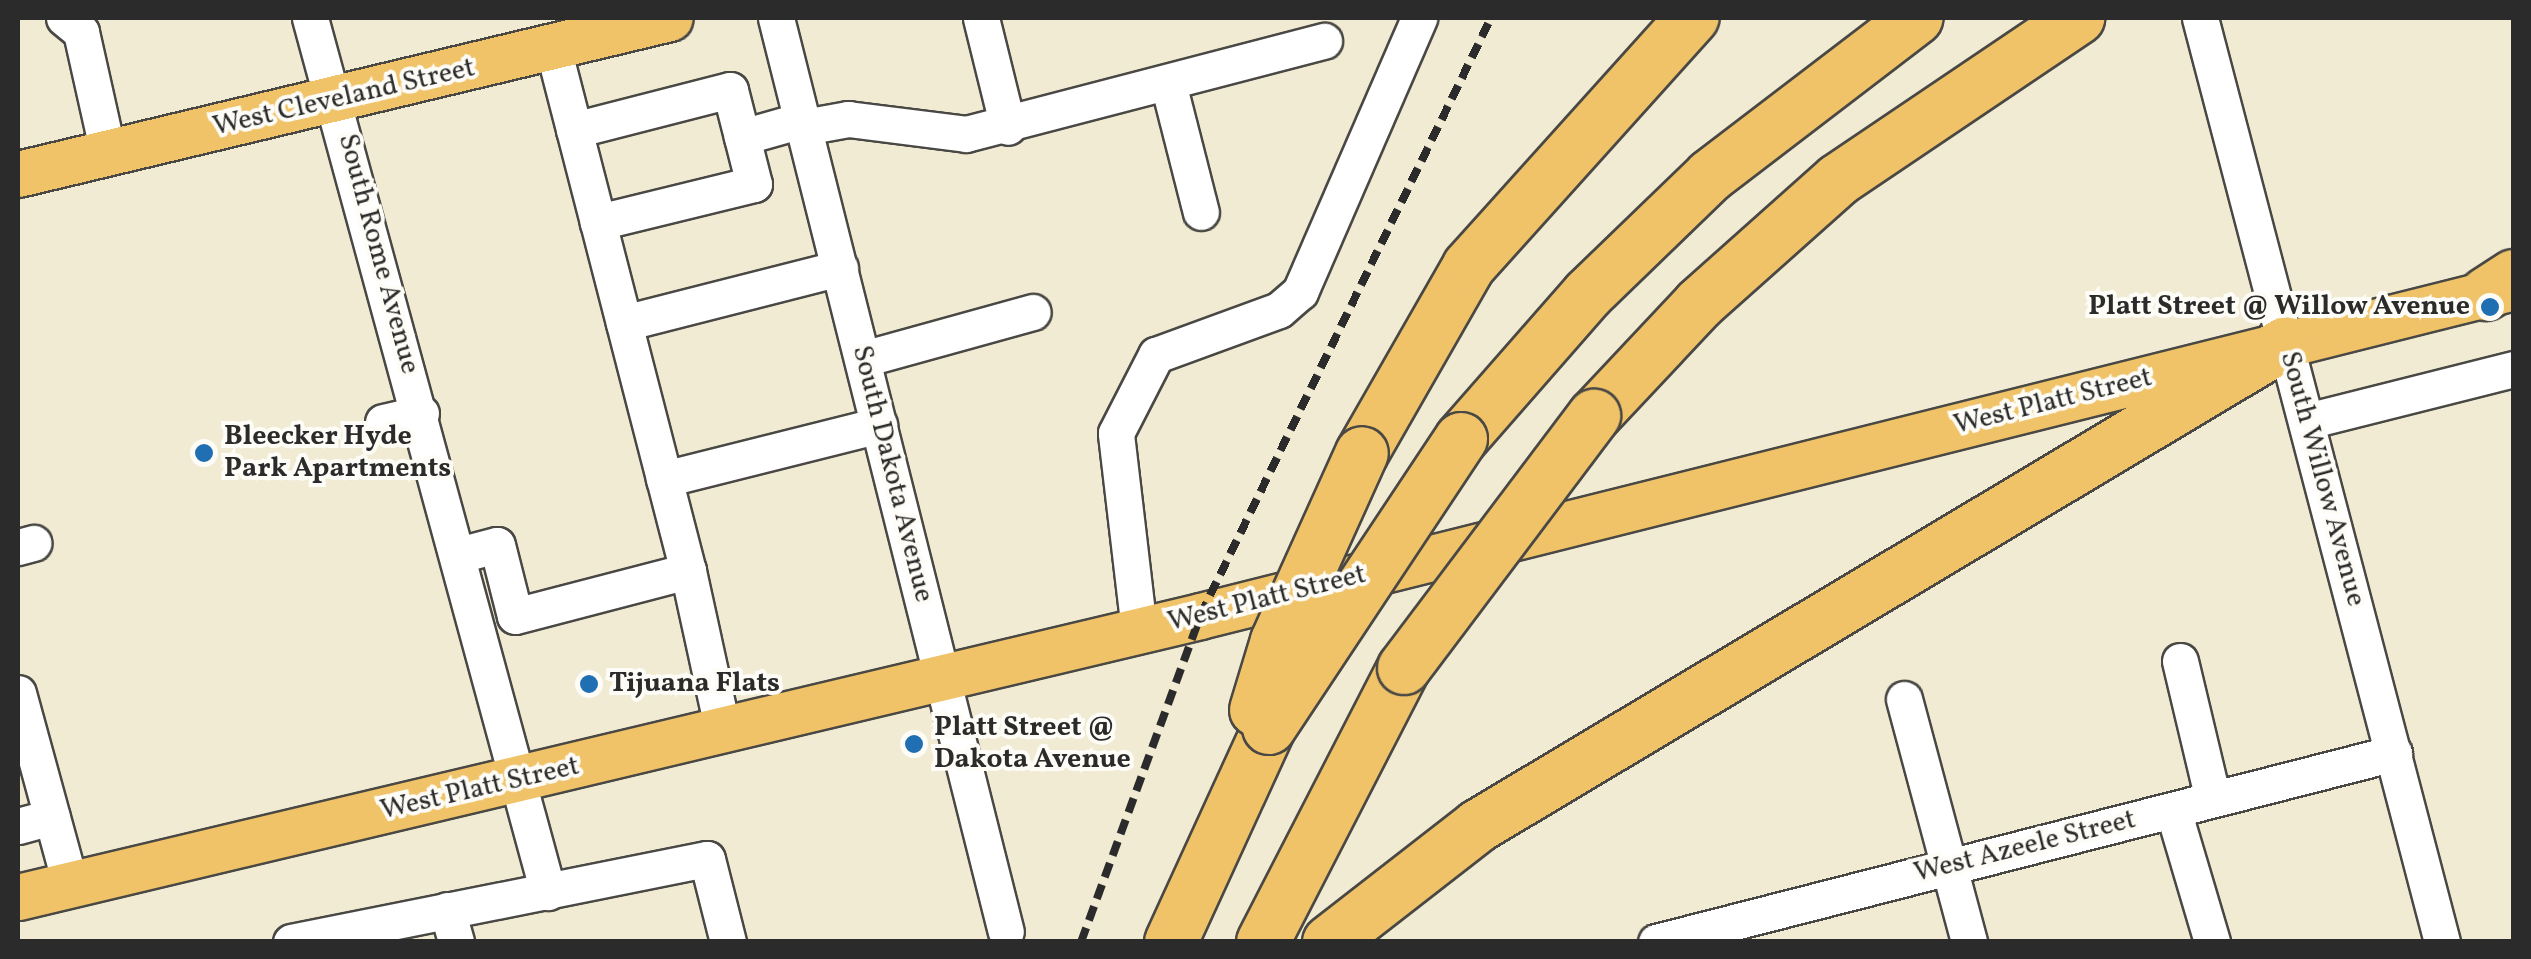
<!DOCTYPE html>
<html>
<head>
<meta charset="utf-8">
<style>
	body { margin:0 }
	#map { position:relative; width:2531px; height:959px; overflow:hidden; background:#f1ebd4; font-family:Vollkorn,serif }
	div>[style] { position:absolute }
	.roads { filter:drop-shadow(2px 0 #494844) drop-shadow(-2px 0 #494844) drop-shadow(0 2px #494844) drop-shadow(0 -2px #494844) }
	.minor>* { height:35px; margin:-17.5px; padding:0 17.5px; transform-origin:17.5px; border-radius:17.5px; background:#fff }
	.major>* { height:45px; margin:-22.5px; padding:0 22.5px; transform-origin:22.5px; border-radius:22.5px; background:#f0c369 }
	.highway>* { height:52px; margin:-26px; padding:0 26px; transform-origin:26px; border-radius:26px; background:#f0c369 }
	.rail>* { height:8px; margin-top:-4px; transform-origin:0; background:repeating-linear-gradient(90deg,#2b2b2b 0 15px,transparent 0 23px) }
	.bridges { filter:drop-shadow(2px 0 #494844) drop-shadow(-2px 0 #494844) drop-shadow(0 2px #494844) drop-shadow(0 -2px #494844) }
	.highway-bridge>* { height:52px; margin:-26px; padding:0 26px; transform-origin:26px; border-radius:26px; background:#f0c369 }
	.dots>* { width:28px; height:28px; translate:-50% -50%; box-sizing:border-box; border:5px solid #fdfcf7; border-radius:50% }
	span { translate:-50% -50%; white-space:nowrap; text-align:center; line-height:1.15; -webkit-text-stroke:8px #fdfcf7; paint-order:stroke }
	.street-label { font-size:28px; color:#2b2b2b }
	.poi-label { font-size:28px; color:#2b2b2b; font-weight:700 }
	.right { translate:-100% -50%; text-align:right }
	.left { translate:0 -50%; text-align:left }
	.frame { position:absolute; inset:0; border:20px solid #2b2b2b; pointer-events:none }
</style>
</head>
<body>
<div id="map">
	<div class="roads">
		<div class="minor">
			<i style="left:64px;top:18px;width:22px;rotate:39deg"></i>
			<i style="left:81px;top:32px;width:124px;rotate:77.4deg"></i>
			<i style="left:310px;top:18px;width:906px;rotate:74.77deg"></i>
			<i style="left:776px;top:18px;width:942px;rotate:75.88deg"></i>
			<i style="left:981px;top:18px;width:112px;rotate:76.1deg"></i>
			<i style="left:2200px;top:18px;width:955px;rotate:75.32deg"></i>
			<i style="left:553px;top:48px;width:540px;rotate:75.53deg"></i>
			<i style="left:1168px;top:83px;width:133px;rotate:75.7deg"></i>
			<i style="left:804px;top:127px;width:45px;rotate:-10.3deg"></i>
			<i style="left:848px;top:119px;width:119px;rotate:7.2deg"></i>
			<i style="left:966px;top:134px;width:370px;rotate:-14.6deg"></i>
			<i style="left:574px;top:130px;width:161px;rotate:-14.4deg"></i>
			<i style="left:730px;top:90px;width:97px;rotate:75.7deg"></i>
			<i style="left:754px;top:184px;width:161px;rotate:166.3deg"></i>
			<i style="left:742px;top:137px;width:62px;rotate:-15.8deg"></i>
			<i style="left:624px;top:323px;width:223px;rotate:-14.3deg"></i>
			<i style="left:863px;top:359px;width:176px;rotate:-15.5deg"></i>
			<i style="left:2307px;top:421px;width:213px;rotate:-14.1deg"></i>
			<i style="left:383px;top:422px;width:39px;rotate:-13deg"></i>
			<i style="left:664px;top:479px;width:222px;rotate:-14.1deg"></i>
			<i style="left:18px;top:547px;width:16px;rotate:-15deg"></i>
			<i style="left:459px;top:555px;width:39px;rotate:-15deg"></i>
			<i style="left:497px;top:545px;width:73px;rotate:75.8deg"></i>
			<i style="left:515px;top:616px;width:179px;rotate:-14.6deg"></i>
			<i style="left:688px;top:571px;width:164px;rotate:77.7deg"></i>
			<i style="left:1139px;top:630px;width:198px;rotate:-96.7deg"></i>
			<i style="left:1116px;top:433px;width:88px;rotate:-62.9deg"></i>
			<i style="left:1156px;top:355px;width:131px;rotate:-20.1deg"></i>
			<i style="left:1279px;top:310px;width:28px;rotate:-41deg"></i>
			<i style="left:1300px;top:292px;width:299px;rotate:-66.5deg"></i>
			<i style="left:2180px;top:661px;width:142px;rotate:76.6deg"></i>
			<i style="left:18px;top:693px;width:197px;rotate:74.7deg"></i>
			<i style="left:1904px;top:699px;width:252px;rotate:75deg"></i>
			<i style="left:2173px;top:810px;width:138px;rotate:73.5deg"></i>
			<i style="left:18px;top:826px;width:35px;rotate:-15deg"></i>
			<i style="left:447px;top:910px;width:33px;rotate:74deg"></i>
			<i style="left:291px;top:942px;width:424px;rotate:-11.3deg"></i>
			<i style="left:707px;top:859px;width:86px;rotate:75.8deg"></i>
			<i style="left:1656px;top:942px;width:762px;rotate:-14.36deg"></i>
		</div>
		<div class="major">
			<i style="left:18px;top:174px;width:670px;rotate:-13.46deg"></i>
			<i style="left:18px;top:897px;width:1215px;rotate:-13.37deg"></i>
			<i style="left:1200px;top:616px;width:1355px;rotate:-14.06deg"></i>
		</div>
		<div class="highway">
			<i style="left:2486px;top:294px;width:33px;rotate:-33deg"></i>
			<i style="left:1594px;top:416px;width:154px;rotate:-46.8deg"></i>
			<i style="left:1699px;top:304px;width:186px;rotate:-41.7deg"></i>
			<i style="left:1838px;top:180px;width:290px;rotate:-34deg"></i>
			<i style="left:1461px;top:439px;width:193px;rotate:-48.8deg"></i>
			<i style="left:1588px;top:294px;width:170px;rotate:-44deg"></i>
			<i style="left:1710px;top:176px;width:260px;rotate:-37.4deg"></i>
			<i style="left:1362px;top:453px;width:215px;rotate:-60.2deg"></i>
			<i style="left:1469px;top:266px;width:334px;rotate:-48deg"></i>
			<i style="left:1171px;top:942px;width:235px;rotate:-65.4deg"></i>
			<i style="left:1263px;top:942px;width:308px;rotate:-62.8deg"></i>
			<i style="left:1329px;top:942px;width:189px;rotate:-37.9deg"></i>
			<i style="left:1478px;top:826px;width:941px;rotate:-30.87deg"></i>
		</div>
	</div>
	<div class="rail">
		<i style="left:1081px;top:942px;width:347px;rotate:-69.9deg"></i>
		<i style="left:1200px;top:616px;width:665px;rotate:-64.05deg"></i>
	</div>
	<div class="bridges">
		<div class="highway-bridge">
			<i style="left:1404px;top:668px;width:316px;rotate:-53deg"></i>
			<i style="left:1256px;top:710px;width:72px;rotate:-73.1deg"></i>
			<i style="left:1277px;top:641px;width:206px;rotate:-65.7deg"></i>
			<i style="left:1269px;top:728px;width:347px;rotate:-56.4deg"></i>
		</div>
	</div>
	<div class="dots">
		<i style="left:2490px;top:307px;background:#1f6fb2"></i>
		<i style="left:204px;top:453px;background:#1f6fb2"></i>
		<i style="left:589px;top:684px;background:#1f6fb2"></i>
		<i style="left:914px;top:744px;background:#1f6fb2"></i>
	</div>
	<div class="street-label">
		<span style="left:344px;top:98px;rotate:-13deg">West Cleveland Street</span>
		<span style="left:378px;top:254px;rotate:75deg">South Rome Avenue</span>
		<span style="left:2053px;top:402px;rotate:-14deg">West Platt Street</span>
		<span style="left:892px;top:474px;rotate:76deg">South Dakota Avenue</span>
		<span style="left:2322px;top:479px;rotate:75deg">South Willow Avenue</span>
		<span style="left:1267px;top:599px;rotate:-14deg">West Platt Street</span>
		<span style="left:480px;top:789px;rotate:-13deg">West Platt Street</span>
		<span style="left:2025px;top:847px;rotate:-14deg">West Azeele Street</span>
	</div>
	<div class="poi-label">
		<span class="right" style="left:2470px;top:307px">Platt Street @ Willow Avenue</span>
		<span class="left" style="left:224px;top:453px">Bleecker Hyde<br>Park Apartments</span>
		<span class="left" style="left:609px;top:684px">Tijuana Flats</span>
		<span class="left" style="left:934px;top:744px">Platt Street @<br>Dakota Avenue</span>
	</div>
	<div class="frame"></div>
</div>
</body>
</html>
